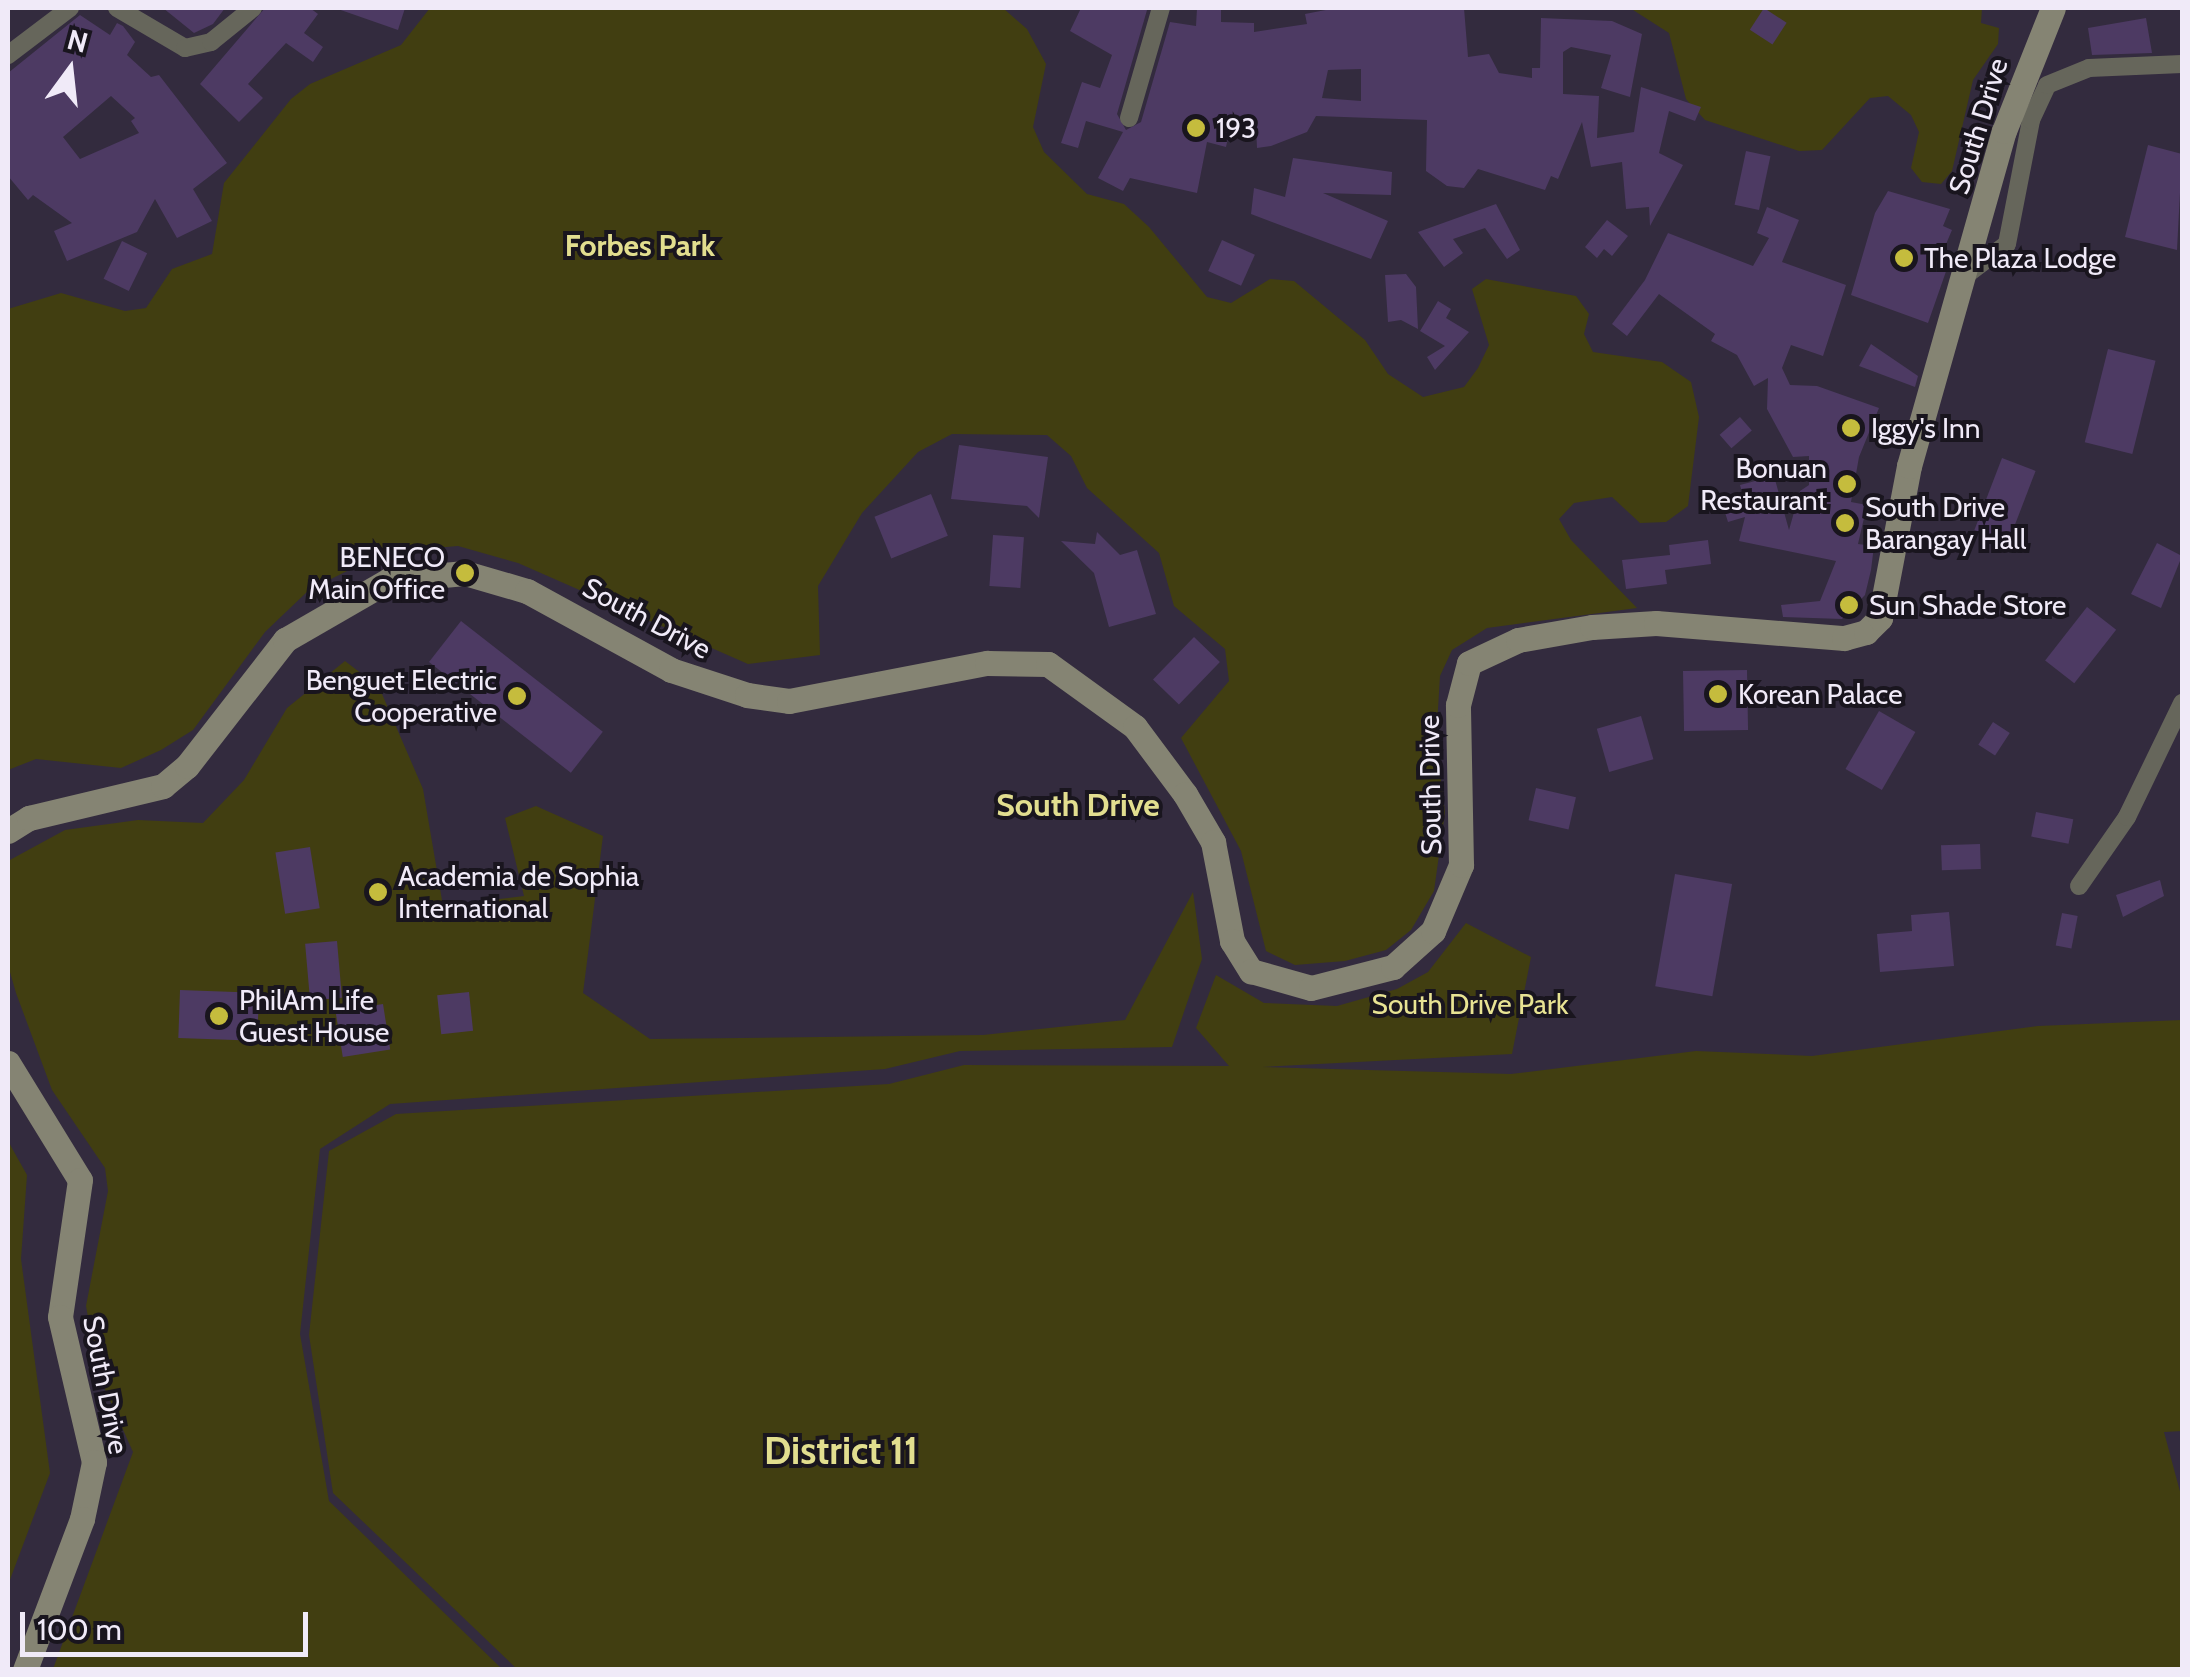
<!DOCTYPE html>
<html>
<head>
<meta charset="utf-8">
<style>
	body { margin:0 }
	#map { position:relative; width:2190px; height:1677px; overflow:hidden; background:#332b3e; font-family:Cabin,sans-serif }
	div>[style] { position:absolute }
	.green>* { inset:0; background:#413e11 }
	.building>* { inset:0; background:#4d3a63; transform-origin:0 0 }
	.minor>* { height:18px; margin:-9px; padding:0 9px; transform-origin:9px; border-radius:9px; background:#66665b }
	.secondary>* { height:25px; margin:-12.5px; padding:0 12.5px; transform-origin:12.5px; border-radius:12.5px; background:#858473 }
	.dots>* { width:28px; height:28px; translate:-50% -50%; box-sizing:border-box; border:5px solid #19151e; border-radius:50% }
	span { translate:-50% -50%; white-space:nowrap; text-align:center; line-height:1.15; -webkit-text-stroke:8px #19151e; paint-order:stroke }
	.street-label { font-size:28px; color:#f0eaf8 }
	.poi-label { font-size:28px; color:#f0eaf8 }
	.left { translate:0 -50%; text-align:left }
	.right { translate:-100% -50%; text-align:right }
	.park-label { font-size:28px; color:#e8e393 }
	.neighbourhood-label { font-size:30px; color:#e2de8f; font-weight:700 }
	.quarter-label { font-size:32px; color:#e2de8f; font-weight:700 }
	.district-label { font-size:38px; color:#e2de8f; font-weight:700 }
	.frame { position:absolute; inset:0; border:10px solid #f0eaf8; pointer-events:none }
	.north { position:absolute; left:20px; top:20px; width:100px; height:100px; -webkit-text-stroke:8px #19151e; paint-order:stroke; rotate:15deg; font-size:28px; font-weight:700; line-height:40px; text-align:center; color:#f0eaf8 }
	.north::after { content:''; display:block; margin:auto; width:35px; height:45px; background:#f0eaf8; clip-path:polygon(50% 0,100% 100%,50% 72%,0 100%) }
	.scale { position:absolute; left:20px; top:1612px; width:288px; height:45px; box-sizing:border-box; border:5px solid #f0eaf8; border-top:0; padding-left:12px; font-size:30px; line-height:35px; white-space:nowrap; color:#f0eaf8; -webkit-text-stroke:8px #19151e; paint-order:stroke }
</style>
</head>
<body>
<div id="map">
	<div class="green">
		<i style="clip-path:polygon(430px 8px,1003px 8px,1027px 29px,1046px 64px,1033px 127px,1044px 152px,1087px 194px,1124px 204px,1149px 227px,1207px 297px,1231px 303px,1270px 279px,1294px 281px,1365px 340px,1388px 374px,1423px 397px,1464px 387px,1478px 368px,1489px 345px,1472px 289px,1486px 279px,1576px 296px,1589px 314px,1584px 334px,1593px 352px,1662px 362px,1691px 382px,1699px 417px,1688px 506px,1666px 522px,1640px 523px,1612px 497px,1574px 503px,1559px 519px,1571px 540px,1637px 608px,1487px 628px,1452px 650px,1440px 676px,1436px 742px,1445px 812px,1434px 891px,1411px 930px,1386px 950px,1345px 961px,1295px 965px,1266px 951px,1241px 851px,1181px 738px,1229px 681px,1225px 649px,1174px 606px,1159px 553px,1087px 488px,1071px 456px,1047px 435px,952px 434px,918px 452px,862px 513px,818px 586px,820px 655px,748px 664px,518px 563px,458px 546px,385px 552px,309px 590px,265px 632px,193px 730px,161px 750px,121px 768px,36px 759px,8px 770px,8px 309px,61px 293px,125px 311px,146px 308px,172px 269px,212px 254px,224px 183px,291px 99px,310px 84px,401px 45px)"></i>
		<i style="clip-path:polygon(1630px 8px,1982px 8px,1981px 23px,1999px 28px,1998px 44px,1973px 80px,1952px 171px,1941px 184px,1922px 182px,1911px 168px,1919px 132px,1911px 115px,1888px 96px,1870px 98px,1822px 150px,1799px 151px,1705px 120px,1686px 99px,1669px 33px)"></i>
		<i style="clip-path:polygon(345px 661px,379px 687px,423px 789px,443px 906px,524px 896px,505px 818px,536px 806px,603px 836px,583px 993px,650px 1039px,983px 1035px,1125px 1020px,1193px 892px,1202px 959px,1172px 1047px,960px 1051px,885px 1069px,390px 1104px,320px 1149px,300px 1334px,329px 1501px,502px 1669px,53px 1669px,133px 1452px,99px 1376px,86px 1306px,108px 1191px,105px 1168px,52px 1090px,16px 993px,8px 965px,8px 861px,65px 830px,138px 820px,203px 823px,244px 780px,287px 708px)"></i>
		<i style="clip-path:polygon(1466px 923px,1531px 957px,1512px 1054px,1262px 1067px,1511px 1074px,1696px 1051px,1812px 1056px,2038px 1026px,2182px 1020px,2182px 1431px,2164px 1432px,2182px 1499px,2182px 1669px,517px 1669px,333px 1493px,309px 1335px,329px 1151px,396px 1114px,889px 1084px,964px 1065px,1229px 1066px,1196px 1028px,1216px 975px,1264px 1003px,1337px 1006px,1397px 989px,1428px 972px)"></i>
		<i style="clip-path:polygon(8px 1141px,27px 1175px,21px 1259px,50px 1473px,8px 1585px)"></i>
	</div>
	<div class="building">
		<i style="clip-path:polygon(163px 8px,225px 8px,213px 24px,194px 33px)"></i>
		<i style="clip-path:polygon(265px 8px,310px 8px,318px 14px,304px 33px,323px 47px,313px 62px,286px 43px,248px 84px,263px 98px,239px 122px,200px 84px)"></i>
		<i style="clip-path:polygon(335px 8px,405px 8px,398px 30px)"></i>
		<i style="clip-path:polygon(evenodd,1081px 8px,1147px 10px,1117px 114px,1126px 130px,1141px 122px,1170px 22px,1196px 26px,1197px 8px,1221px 8px,1221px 22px,1254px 23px,1254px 32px,1307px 24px,1305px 14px,1336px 8px,1464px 8px,1468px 57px,1489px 54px,1499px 73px,1532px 78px,1532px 68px,1540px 68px,1541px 18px,1612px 21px,1642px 34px,1630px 97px,1601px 88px,1611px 55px,1571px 47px,1563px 52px,1563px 94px,1599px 96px,1597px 138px,1634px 132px,1641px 87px,1701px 107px,1695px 121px,1669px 111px,1659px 153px,1683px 165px,1650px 226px,1649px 207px,1626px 209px,1622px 162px,1591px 167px,1582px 122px,1558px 179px,1551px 176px,1545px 190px,1478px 169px,1464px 188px,1447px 186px,1426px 171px,1427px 120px,1316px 116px,1307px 132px,1271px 146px,1257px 148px,1256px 126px,1230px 129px,1226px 147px,1207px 142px,1197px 193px,1130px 178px,1123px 191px,1098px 178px,1123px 132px,1086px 121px,1078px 148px,1061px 143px,1082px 82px,1100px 88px,1112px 55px,1070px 31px,1081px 8px,1361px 69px,1361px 101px,1322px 98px,1328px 70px,1361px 69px)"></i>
		<i style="left:1764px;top:8px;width:27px;height:26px;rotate:33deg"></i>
		<i style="clip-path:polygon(evenodd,80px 15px,110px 35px,117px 23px,123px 26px,135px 42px,127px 55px,151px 77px,159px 75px,227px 163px,193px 189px,212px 221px,177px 238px,155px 199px,137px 232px,67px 261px,54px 231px,72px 223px,33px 195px,28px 200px,8px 176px,8px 73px,80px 15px,111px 96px,135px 118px,131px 121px,139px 133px,80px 159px,63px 137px,111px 96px)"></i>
		<i style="clip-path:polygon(2146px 18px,2152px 53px,2092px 55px,2088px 28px)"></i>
		<i style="clip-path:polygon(2148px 145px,2182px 154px,2177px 250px,2125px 237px)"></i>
		<i style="left:1746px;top:151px;width:25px;height:55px;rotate:12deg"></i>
		<i style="clip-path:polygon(1293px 158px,1392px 172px,1391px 195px,1323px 193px,1388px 221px,1371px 259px,1251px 214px,1254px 188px,1285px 197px)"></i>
		<i style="clip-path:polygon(1888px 191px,1950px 209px,1943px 226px,1952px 230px,1941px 256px,1950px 260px,1928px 323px,1851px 295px,1875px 213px)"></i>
		<i style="clip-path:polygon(1496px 204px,1520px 250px,1507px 259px,1485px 228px,1453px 239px,1463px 253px,1444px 267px,1418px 232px)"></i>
		<i style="clip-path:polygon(1767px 207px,1799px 220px,1782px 262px,1846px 285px,1823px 356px,1791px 345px,1782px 368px,1790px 385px,1817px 386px,1879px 408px,1859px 457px,1851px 502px,1867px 505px,1858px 544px,1874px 546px,1871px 570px,1865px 595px,1842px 619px,1783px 617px,1781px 605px,1820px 601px,1836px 561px,1739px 541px,1745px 517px,1728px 522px,1722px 503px,1743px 496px,1740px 485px,1774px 476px,1789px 530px,1800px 491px,1809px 485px,1809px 456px,1793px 457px,1767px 409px,1768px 378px,1754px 386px,1737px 355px,1711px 341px,1715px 334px,1659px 294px,1627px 336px,1612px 324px,1645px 280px,1668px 233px,1753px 266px,1769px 238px,1757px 233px)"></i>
		<i style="clip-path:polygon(1607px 220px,1628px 236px,1612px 256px,1604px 249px,1597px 258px,1585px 247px)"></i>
		<i style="left:1222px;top:240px;width:36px;height:34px;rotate:24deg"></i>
		<i style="left:122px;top:241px;width:28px;height:42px;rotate:26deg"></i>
		<i style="clip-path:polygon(1406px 274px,1416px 287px,1418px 329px,1401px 320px,1388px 322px,1385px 275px)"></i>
		<i style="clip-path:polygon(1438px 301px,1451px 309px,1446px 318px,1469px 332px,1435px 370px,1427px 357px,1445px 346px,1420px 331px)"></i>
		<i style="clip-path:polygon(1871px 344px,1918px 376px,1915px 387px,1859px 366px)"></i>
		<i style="left:2108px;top:349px;width:49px;height:96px;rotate:14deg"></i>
		<i style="left:1740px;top:417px;width:18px;height:27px;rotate:49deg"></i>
		<i style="clip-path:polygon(959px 445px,1048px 457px,1039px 518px,1027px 506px,951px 499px)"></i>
		<i style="left:2002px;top:458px;width:36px;height:77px;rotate:21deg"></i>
		<i style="left:931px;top:494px;width:45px;height:61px;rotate:68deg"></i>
		<i style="clip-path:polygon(1097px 532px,1120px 555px,1137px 550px,1156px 614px,1109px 627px,1094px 573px,1061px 541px,1095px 544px)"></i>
		<i style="left:993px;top:535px;width:31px;height:51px;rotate:4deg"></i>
		<i style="clip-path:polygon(1708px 540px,1711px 564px,1665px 570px,1667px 584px,1626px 589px,1622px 560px,1670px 555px,1669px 545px)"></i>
		<i style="clip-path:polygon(2157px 543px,2182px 556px,2161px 608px,2131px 594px)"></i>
		<i style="left:2087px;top:607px;width:37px;height:68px;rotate:38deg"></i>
		<i style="left:461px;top:621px;width:180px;height:52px;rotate:38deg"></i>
		<i style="left:1194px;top:637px;width:36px;height:59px;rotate:44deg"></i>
		<i style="left:1747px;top:670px;width:60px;height:64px;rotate:89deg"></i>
		<i style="left:1879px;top:711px;width:42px;height:67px;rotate:30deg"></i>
		<i style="left:1641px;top:716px;width:45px;height:46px;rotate:74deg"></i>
		<i style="left:1993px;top:722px;width:20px;height:27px;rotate:33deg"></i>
		<i style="left:1536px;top:788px;width:41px;height:33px;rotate:13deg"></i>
		<i style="left:2036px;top:812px;width:38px;height:25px;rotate:11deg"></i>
		<i style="left:1980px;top:844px;width:25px;height:39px;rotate:88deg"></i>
		<i style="left:310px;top:847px;width:62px;height:35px;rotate:81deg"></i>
		<i style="left:1675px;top:874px;width:58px;height:114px;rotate:10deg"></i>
		<i style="clip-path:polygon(2160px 880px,2164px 896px,2123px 917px,2116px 895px)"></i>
		<i style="clip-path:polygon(1949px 912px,1954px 966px,1880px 972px,1877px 934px,1912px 931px,1911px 915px)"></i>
		<i style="left:2062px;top:913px;width:16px;height:33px;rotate:11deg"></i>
		<i style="left:337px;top:941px;width:57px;height:32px;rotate:85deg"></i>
		<i style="left:180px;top:990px;width:79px;height:48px;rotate:2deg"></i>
		<i style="left:469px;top:992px;width:39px;height:32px;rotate:84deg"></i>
		<i style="left:383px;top:1004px;width:46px;height:48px;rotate:81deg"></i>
	</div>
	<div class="minor">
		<i style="left:117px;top:8px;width:79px;rotate:30.5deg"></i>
		<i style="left:185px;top:48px;width:27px;rotate:-13deg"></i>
		<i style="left:211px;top:42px;width:54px;rotate:-39deg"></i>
		<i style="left:8px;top:55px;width:78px;rotate:-37.2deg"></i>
		<i style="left:1129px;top:118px;width:115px;rotate:-73.8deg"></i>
		<i style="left:1966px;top:275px;width:51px;rotate:-37.1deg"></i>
		<i style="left:2007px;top:244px;width:126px;rotate:-79deg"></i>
		<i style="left:2031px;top:120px;width:38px;rotate:-65deg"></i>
		<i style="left:2047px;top:85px;width:45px;rotate:-22deg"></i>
		<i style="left:2089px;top:68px;width:93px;rotate:-2.5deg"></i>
		<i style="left:2079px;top:886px;width:84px;rotate:-55.2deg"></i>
		<i style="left:2127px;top:817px;width:127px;rotate:-64.2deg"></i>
	</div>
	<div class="secondary">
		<i style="left:8px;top:831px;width:25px;rotate:-32deg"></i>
		<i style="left:29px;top:818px;width:138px;rotate:-13.4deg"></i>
		<i style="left:163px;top:786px;width:31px;rotate:-40deg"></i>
		<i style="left:187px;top:766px;width:160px;rotate:-52.1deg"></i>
		<i style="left:285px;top:640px;width:120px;rotate:-30deg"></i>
		<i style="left:389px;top:580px;width:76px;rotate:-5.3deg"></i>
		<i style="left:465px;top:573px;width:65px;rotate:16.2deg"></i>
		<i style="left:527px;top:591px;width:164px;rotate:28.7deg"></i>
		<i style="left:671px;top:670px;width:80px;rotate:18.2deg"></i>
		<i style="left:747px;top:695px;width:42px;rotate:8.1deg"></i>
		<i style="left:789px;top:701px;width:202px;rotate:-10.9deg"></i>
		<i style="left:987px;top:663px;width:61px;rotate:0.9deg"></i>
		<i style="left:1048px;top:664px;width:107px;rotate:35.9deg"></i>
		<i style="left:1135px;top:727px;width:84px;rotate:53.3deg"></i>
		<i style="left:1185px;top:794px;width:56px;rotate:59.7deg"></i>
		<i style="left:1213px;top:842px;width:101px;rotate:79.1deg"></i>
		<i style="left:1232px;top:941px;width:36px;rotate:58deg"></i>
		<i style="left:1251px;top:971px;width:62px;rotate:15.8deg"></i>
		<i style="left:1311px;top:988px;width:85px;rotate:-14.4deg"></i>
		<i style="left:1393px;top:967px;width:54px;rotate:-42deg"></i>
		<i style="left:1433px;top:931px;width:72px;rotate:-67deg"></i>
		<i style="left:1461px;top:865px;width:160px;rotate:-91.1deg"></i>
		<i style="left:1458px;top:705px;width:43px;rotate:-75.3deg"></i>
		<i style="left:1469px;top:663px;width:54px;rotate:-25.1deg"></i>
		<i style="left:1518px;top:640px;width:75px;rotate:-10deg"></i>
		<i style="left:1592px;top:627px;width:64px;rotate:-3.6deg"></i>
		<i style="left:1656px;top:623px;width:189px;rotate:4.6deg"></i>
		<i style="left:1844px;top:638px;width:23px;rotate:-15deg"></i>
		<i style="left:1866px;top:632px;width:20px;rotate:-45deg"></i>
		<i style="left:1880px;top:618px;width:155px;rotate:-79.2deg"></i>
		<i style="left:1909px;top:466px;width:348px;rotate:-74.2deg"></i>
		<i style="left:2004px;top:131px;width:132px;rotate:-68.3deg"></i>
		<i style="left:8px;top:1063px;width:137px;rotate:58.4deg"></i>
		<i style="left:80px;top:1180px;width:138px;rotate:98.3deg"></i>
		<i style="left:60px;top:1317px;width:149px;rotate:76.8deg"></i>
		<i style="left:94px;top:1462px;width:58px;rotate:101.9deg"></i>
		<i style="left:82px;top:1519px;width:161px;rotate:110.7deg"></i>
	</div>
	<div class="dots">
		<i style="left:1196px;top:128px;background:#c5bc3d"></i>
		<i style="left:1904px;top:258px;background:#c5bc3d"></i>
		<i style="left:1851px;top:428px;background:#c5bc3d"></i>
		<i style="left:1847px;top:484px;background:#c5bc3d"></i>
		<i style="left:1845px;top:523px;background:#c5bc3d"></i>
		<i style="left:465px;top:573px;background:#c5bc3d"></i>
		<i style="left:1849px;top:605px;background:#c5bc3d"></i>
		<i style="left:1718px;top:694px;background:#c5bc3d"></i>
		<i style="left:517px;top:696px;background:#c5bc3d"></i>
		<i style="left:378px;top:892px;background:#c5bc3d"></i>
		<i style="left:219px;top:1016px;background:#c5bc3d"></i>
	</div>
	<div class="street-label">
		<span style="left:1978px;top:126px;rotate:-73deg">South Drive</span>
		<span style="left:647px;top:618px;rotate:28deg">South Drive</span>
		<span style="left:1430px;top:785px;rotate:-91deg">South Drive</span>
		<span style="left:106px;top:1385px;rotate:79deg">South Drive</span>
	</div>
	<div class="poi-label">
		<span class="left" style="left:1216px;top:128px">193</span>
		<span class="left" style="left:1924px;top:258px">The Plaza Lodge</span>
		<span class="left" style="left:1871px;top:428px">Iggy's Inn</span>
		<span class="right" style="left:1827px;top:484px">Bonuan<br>Restaurant</span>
		<span class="left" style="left:1865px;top:523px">South Drive<br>Barangay Hall</span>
		<span class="right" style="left:445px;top:573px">BENECO<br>Main Office</span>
		<span class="left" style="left:1869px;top:605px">Sun Shade Store</span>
		<span class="right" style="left:497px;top:696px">Benguet Electric<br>Cooperative</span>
		<span class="left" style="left:1738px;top:694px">Korean Palace</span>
		<span class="left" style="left:398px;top:892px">Academia de Sophia<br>International</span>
		<span class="left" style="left:239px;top:1016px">PhilAm Life<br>Guest House</span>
	</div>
	<div class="park-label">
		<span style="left:1470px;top:1004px">South Drive Park</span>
	</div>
	<div class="neighbourhood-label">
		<span style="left:640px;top:246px">Forbes Park</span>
	</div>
	<div class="quarter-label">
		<span style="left:1078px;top:805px">South Drive</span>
	</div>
	<div class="district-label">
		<span style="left:841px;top:1451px">District 11</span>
	</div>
	<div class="frame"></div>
	<div class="north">N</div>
	<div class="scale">100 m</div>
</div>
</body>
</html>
